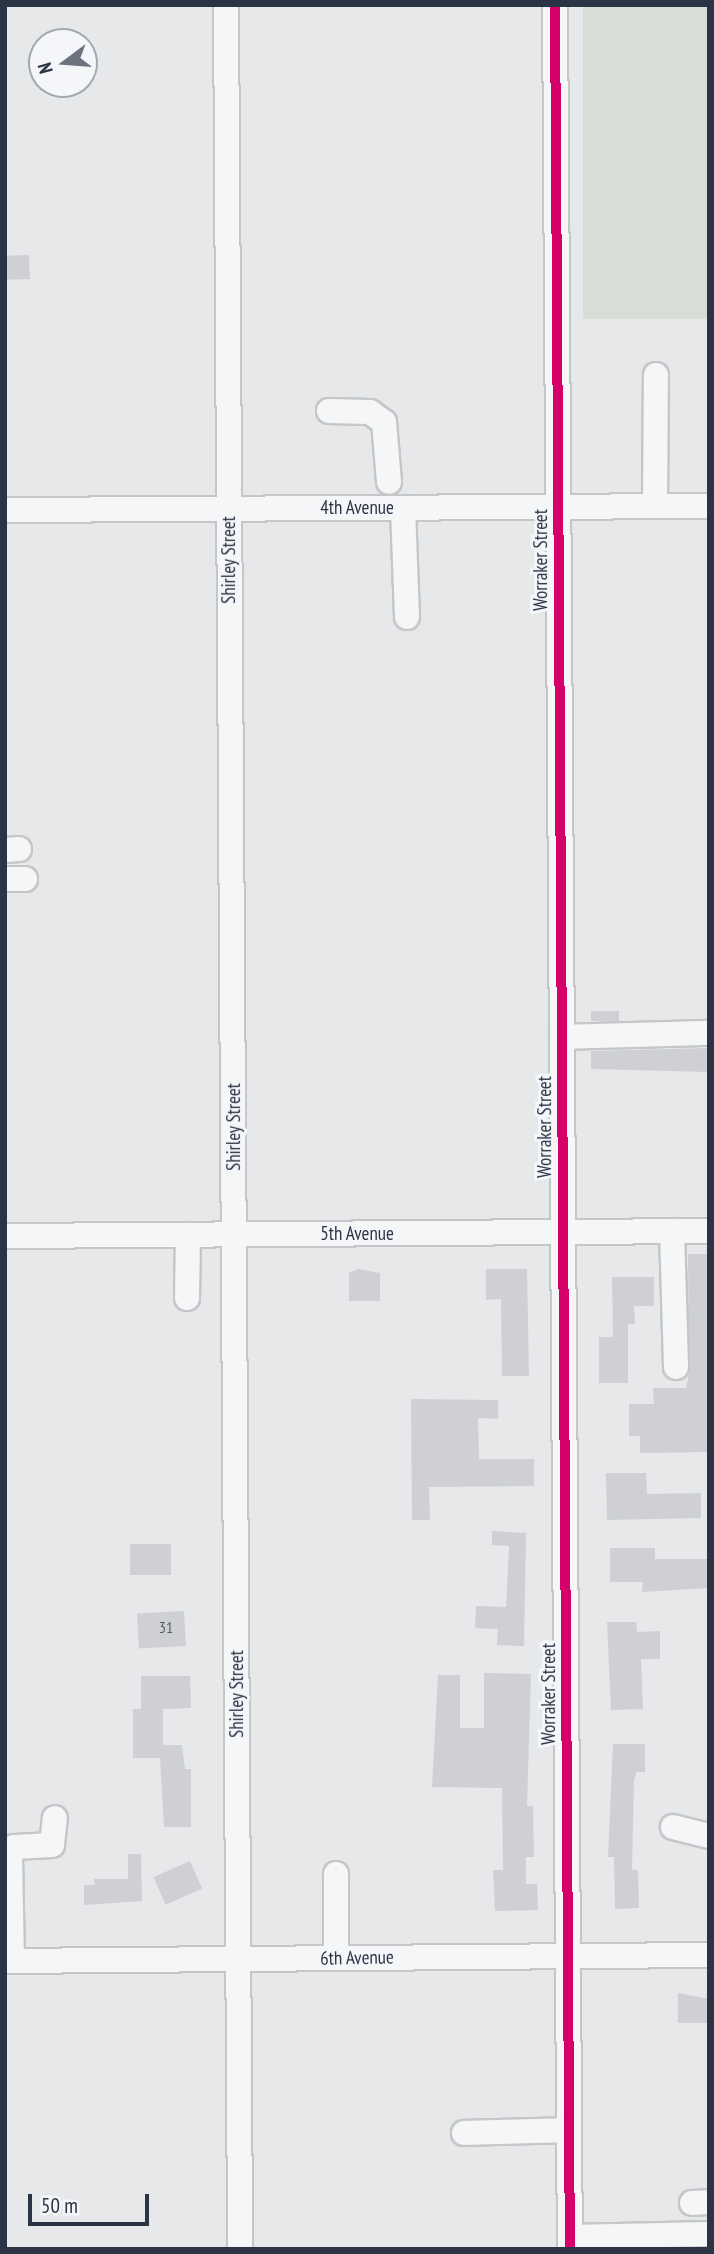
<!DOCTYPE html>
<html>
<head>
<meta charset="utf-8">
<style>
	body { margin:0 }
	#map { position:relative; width:714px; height:2254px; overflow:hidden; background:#e6e8ea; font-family:"PT Sans Narrow",sans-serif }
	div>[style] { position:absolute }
	.green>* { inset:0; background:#d6ded6; transform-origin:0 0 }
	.building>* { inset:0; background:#ced0d3; transform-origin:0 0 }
	.roads { filter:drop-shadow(2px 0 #c4c6c8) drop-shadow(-2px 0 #c4c6c8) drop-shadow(0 2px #c4c6c8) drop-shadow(0 -2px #c4c6c8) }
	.minor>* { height:24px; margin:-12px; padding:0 12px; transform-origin:12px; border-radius:12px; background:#f5f6f7 }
	.cycleway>* { height:10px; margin:-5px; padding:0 5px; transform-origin:5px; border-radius:5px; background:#d6006c }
	span { translate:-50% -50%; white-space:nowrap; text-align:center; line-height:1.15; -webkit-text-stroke:6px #f4f6f9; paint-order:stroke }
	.number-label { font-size:16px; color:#545c69 }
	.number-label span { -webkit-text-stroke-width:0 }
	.street-label { font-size:19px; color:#2b3445 }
	.frame { position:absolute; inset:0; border:7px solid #2b3445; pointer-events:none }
	.north { position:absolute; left:28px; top:28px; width:70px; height:70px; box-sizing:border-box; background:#f4f6f9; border:2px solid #a4a8b1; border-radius:50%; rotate:254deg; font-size:19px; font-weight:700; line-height:28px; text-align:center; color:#2b3445 }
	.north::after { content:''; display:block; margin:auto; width:24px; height:32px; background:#6c737f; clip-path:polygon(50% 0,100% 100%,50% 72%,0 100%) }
	.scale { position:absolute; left:28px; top:2194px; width:121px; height:32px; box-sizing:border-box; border:4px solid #2b3445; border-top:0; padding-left:9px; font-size:21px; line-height:24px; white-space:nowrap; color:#2b3445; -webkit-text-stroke:5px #f4f6f9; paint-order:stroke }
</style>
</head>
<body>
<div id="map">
	<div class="green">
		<i style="left:583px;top:5px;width:126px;height:314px"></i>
	</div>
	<div class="building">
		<i style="left:29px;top:255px;width:24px;height:24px;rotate:88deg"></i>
		<i style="left:591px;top:1011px;width:28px;height:10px"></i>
		<i style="clip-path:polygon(709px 1048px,709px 1072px,591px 1069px,591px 1051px)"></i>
		<i style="clip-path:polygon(688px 1254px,709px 1254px,709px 1452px,640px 1453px,640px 1436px,629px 1436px,629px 1404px,654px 1404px,653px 1388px,686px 1388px,689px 1373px)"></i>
		<i style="clip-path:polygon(358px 1269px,380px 1273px,380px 1301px,349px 1301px,349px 1273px)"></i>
		<i style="clip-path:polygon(486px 1269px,527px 1269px,529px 1376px,502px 1376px,501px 1299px,486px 1300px)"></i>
		<i style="clip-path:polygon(612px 1277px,654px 1277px,654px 1306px,634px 1306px,635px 1324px,628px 1324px,628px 1383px,599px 1383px,599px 1337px,613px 1337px)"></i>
		<i style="clip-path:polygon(411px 1399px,498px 1400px,498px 1419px,478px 1418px,479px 1459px,534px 1459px,534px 1486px,429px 1487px,430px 1520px,412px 1520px)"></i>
		<i style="clip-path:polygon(606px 1473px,646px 1473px,647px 1494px,701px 1493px,701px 1518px,607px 1520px)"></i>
		<i style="clip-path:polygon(492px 1531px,526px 1533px,524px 1646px,497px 1645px,498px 1629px,475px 1628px,476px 1606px,506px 1607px,509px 1546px,492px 1545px)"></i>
		<i style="left:130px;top:1544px;width:41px;height:31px"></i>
		<i style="clip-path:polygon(610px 1548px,655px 1548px,655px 1559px,709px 1559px,709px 1588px,642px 1592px,643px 1582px,610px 1582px)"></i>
		<i style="left:184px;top:1611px;width:35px;height:47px;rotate:87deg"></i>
		<i style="clip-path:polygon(607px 1622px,636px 1622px,637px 1632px,660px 1631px,660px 1659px,641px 1659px,643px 1709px,611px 1710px)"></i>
		<i style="clip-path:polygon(484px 1673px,531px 1674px,527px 1806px,533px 1806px,534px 1857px,526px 1857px,526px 1884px,537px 1884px,538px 1910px,495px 1911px,493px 1870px,503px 1870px,502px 1788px,432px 1787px,438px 1675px,460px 1675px,460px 1728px,484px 1728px)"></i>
		<i style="clip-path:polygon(141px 1676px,190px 1676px,191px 1708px,163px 1709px,163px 1745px,182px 1745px,185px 1769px,191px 1769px,191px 1827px,164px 1827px,160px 1758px,133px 1758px,133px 1709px,141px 1709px)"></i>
		<i style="clip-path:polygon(613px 1744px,645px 1744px,645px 1772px,637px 1772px,634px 1780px,632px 1870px,638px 1870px,639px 1908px,615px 1909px,614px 1857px,608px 1857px)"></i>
		<i style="clip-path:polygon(128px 1854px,141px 1854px,142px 1901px,84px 1905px,84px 1885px,95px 1885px,94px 1879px,128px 1879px)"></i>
		<i style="left:190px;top:1861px;width:30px;height:40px;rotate:66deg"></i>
		<i style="clip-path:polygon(678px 1993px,709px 1999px,709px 2023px,678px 2023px)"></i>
	</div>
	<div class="roads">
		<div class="minor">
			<i style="left:226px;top:5px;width:2244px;rotate:89.64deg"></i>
			<i style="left:555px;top:5px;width:2244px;rotate:89.62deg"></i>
			<i style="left:329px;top:411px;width:41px;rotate:1.4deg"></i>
			<i style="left:370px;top:412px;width:17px;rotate:36deg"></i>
			<i style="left:384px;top:422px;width:60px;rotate:85.2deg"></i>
			<i style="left:655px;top:506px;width:131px;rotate:-89.6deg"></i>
			<i style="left:403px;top:508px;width:109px;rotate:87.9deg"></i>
			<i style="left:5px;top:510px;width:704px;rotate:-0.33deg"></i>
			<i style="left:5px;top:850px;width:14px;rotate:-4deg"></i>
			<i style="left:5px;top:879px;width:20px"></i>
			<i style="left:562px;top:1037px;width:147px;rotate:-1.6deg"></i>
			<i style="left:672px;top:1231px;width:136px;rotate:88.3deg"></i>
			<i style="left:5px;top:1236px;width:704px;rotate:-0.41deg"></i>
			<i style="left:187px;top:1298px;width:63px;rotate:-89.1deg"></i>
			<i style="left:673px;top:1827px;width:37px;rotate:14deg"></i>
			<i style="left:336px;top:1958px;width:84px;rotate:-90deg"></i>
			<i style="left:5px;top:1961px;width:704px;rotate:-0.49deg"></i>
			<i style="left:12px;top:1961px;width:108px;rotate:-91.1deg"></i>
			<i style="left:10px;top:1853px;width:7px;rotate:-56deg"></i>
			<i style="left:14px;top:1847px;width:38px;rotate:-3deg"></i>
			<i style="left:52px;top:1845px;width:27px;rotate:-84deg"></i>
			<i style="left:464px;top:2133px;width:105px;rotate:-1.6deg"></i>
			<i style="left:692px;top:2203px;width:17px;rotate:-3deg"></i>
			<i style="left:570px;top:2237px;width:139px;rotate:-1.2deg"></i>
		</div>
	</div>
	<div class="cycleway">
		<i style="left:555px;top:5px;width:2244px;rotate:89.62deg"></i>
	</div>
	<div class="number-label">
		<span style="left:166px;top:1627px">31</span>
	</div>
	<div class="street-label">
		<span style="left:357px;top:508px">4th Avenue</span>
		<span style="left:229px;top:560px;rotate:-90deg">Shirley Street</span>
		<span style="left:541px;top:560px;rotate:-90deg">Worraker Street</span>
		<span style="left:234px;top:1127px;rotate:-90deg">Shirley Street</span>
		<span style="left:545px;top:1127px;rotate:-90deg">Worraker Street</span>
		<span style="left:357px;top:1234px">5th Avenue</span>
		<span style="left:237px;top:1694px;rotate:-90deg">Shirley Street</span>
		<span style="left:549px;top:1694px;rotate:-90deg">Worraker Street</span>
		<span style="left:357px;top:1958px;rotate:-1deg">6th Avenue</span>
	</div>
	<div class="frame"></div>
	<div class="north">N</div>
	<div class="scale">50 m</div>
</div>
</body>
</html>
